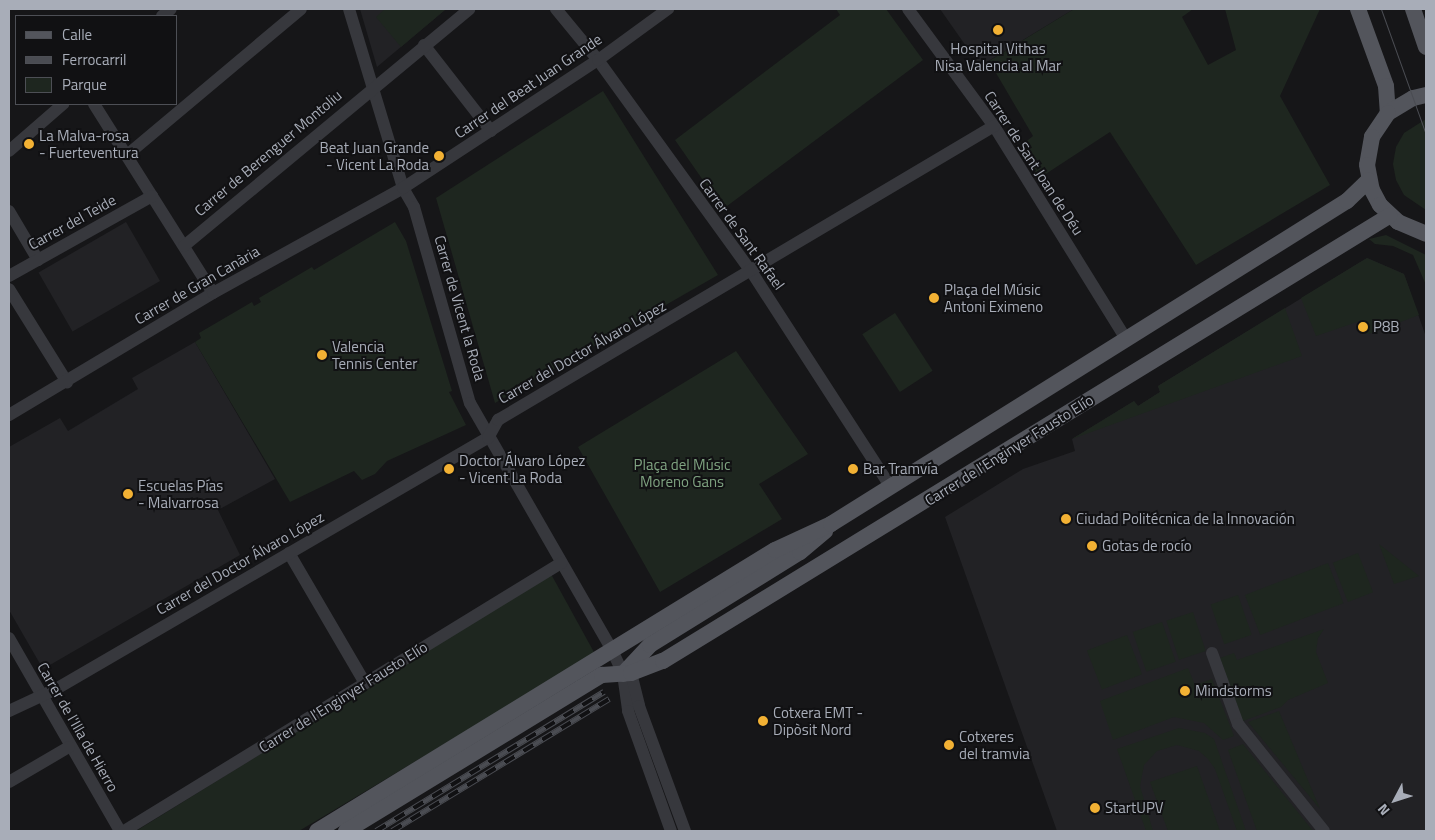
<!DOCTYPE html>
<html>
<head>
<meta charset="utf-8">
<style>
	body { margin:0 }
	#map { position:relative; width:1435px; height:840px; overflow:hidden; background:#161618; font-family:"Titillium Web",sans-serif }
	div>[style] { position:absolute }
	.built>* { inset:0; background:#222225; transform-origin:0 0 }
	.green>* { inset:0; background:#1e261f; transform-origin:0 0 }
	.minor>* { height:12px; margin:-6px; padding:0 6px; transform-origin:6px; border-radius:6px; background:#37383d }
	.major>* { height:16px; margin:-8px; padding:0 8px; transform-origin:8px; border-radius:8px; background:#53555c }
	.tram>* { height:1px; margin:-0.5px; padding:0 0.5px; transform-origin:0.5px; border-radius:0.5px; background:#4a4c52 }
	.rail>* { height:5.5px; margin-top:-2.75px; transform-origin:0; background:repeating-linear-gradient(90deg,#111113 0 11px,#4a4c52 0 22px); box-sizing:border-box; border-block:1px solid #4a4c52 }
	.dots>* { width:14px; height:14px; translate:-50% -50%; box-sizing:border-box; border:2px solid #111113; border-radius:50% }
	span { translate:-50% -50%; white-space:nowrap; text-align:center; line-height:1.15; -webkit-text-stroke:4px #111113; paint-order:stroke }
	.poi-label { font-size:15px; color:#a8adb8 }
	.left { translate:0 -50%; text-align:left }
	.right { translate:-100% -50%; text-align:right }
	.street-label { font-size:15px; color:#a8adb8 }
	.park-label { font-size:15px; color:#7fa381 }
	.frame { position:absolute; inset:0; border:10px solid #a8adb8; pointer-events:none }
	.legend { position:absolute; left:15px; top:15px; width:162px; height:90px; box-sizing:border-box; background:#111113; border:1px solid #4d4f55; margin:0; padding:6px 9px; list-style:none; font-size:15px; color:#a8adb8 }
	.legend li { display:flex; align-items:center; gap:10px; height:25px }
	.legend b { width:25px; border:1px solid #4d4f55 }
	.north { position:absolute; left:1370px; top:775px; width:50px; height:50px; -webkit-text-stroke:4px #111113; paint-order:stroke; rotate:230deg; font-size:14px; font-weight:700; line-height:20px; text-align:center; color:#a8adb8 }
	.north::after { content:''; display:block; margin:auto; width:18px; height:22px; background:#a8adb8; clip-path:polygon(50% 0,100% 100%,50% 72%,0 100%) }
</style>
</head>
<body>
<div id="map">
	<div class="built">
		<i style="clip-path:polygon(360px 9px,446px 9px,377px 67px)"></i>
		<i style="clip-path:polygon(940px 9px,1074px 9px,980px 66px)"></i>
		<i style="left:126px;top:222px;width:68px;height:101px;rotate:60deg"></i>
		<i style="clip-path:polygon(1367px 258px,1404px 274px,1426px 337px,1426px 831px,1057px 831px,945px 517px,1023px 469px,1075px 451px,1072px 439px,1134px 401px,1138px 406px,1160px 392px,1158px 386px)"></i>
		<i style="clip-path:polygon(195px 342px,275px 479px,218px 510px,240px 555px,43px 669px,9px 610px,9px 447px,60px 418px,68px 431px,138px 389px,132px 378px)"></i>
	</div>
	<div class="green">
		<i style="clip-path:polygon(385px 9px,446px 9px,401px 47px,376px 17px)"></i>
		<i style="clip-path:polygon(836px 9px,886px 9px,923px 60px,723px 209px,675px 140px,840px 15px)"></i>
		<i style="clip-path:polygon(1074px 9px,1193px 9px,1182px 17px,1208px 65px,1236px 50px,1225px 9px,1320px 9px,1280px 96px,1330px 185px,1196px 265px,1110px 132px,1038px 179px,1018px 148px,1033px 136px,989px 61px)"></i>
		<i style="clip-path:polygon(603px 91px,718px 275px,495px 403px,436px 198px)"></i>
		<i style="clip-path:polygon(1426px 119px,1426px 210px,1404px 195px,1396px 180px,1393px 164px,1396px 147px,1404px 133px)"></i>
		<i style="clip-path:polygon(395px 222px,406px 241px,452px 391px,449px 392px,466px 425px,387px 461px,375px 474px,362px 480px,354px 471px,290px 502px,195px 342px,201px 338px,199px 333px,252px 302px,254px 306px,261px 302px,259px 298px,312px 267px,314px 270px)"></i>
		<i style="clip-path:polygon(1386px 235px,1426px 255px,1426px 285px,1413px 255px,1393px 246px,1375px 244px,1369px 239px)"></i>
		<i style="clip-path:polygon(1367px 258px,1404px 274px,1419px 315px,1369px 334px,1365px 334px,1360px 321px,1316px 336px,1301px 298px)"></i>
		<i style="clip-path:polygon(1285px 308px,1302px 356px,1072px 439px,1134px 401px,1138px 406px,1160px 392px,1158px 386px)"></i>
		<i style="left:895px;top:313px;width:69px;height:39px;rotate:57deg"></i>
		<i style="clip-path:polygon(736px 351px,808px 454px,759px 484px,782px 519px,660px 592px,578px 447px)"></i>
		<i style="clip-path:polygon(1379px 544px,1419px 576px,1394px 584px)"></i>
		<i style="left:1358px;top:553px;width:42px;height:27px;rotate:69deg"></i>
		<i style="left:1328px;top:563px;width:43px;height:89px;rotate:69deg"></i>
		<i style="clip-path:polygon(551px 574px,595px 654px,299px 831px,136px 831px)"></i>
		<i style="left:1238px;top:595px;width:42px;height:29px;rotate:71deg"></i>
		<i style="left:1193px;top:612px;width:41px;height:28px;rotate:72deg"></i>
		<i style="left:1162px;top:622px;width:42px;height:31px;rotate:71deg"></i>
		<i style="clip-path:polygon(1324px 629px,1318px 638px,1316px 652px,1328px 683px,1288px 700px,1281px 707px,1243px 721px,1220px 658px,1234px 653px,1237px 660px)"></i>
		<i style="left:1127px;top:635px;width:42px;height:43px;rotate:69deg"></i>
		<i style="clip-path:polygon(1188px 668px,1195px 685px,1212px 679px,1234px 736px,1223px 740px,1204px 723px,1174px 717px,1113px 740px,1100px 701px)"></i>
		<i style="clip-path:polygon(1279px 711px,1320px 809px,1248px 722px)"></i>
		<i style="clip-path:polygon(1179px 728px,1205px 733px,1214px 739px,1246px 831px,1237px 831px,1215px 769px,1208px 759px,1199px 751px,1177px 745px,1157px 751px,1144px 765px,1140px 786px,1153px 831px,1146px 831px,1117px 749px)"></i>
		<i style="clip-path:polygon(1243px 744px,1313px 831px,1257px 831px,1228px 750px)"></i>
		<i style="clip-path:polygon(1197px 766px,1220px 831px,1168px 831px,1150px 782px)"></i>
	</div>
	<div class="minor">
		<i style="left:349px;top:9px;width:187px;rotate:73.2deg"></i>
		<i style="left:403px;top:188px;width:22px;rotate:60deg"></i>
		<i style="left:414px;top:207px;width:204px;rotate:74.1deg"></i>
		<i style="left:470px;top:403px;width:285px;rotate:60.1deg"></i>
		<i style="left:612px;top:650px;width:26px;rotate:65deg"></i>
		<i style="left:623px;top:674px;width:37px;rotate:82deg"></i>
		<i style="left:628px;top:711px;width:127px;rotate:70.3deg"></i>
		<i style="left:556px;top:9px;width:66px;rotate:50.5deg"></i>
		<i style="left:598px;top:60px;width:261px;rotate:54.1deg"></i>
		<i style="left:751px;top:271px;width:256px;rotate:57.1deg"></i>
		<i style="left:908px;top:9px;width:145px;rotate:53.7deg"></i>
		<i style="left:994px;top:126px;width:251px;rotate:58.2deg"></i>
		<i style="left:162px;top:16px;width:11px;rotate:-38deg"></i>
		<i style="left:424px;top:45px;width:109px;rotate:52.1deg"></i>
		<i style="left:94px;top:104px;width:223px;rotate:57.8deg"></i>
		<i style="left:9px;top:151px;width:72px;rotate:-41deg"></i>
		<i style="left:127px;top:155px;width:227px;rotate:-40deg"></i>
		<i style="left:9px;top:211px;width:57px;rotate:59.4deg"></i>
		<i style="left:184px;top:246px;width:371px;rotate:-39.7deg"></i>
		<i style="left:9px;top:276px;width:164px;rotate:-29.2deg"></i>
		<i style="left:9px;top:289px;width:110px;rotate:58.1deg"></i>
		<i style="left:9px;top:415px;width:238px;rotate:-30.9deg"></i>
		<i style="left:213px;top:293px;width:217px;rotate:-28.9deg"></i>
		<i style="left:403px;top:188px;width:233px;rotate:-33.3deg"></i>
		<i style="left:598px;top:60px;width:87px;rotate:-36.1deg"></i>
		<i style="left:289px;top:553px;width:151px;rotate:59.7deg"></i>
		<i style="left:9px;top:638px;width:223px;rotate:60.1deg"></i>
		<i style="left:1212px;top:653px;width:76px;rotate:69.9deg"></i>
		<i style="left:1238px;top:724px;width:137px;rotate:51.2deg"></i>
		<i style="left:631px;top:673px;width:34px;rotate:76deg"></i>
		<i style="left:639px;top:706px;width:133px;rotate:69.8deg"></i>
		<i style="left:9px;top:711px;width:52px;rotate:-25.1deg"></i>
		<i style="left:56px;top:689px;width:500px;rotate:-30.2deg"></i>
		<i style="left:488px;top:438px;width:21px;rotate:-61deg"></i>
		<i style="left:498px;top:420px;width:577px;rotate:-30.66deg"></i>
		<i style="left:9px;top:782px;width:69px;rotate:-30.3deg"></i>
		<i style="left:124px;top:831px;width:513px;rotate:-31.52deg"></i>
	</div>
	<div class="major">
		<i style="left:1358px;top:9px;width:82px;rotate:70deg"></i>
		<i style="left:1386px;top:86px;width:27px;rotate:86deg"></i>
		<i style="left:1413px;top:9px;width:40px;rotate:71.1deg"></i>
		<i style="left:1426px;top:95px;width:13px;rotate:167deg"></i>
		<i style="left:1413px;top:98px;width:29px;rotate:149deg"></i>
		<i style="left:1388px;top:113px;width:29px;rotate:124deg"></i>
		<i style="left:1372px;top:137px;width:28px;rotate:100deg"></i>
		<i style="left:1367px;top:165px;width:25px;rotate:79deg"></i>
		<i style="left:1372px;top:190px;width:17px;rotate:62deg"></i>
		<i style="left:1380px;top:205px;width:25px;rotate:43deg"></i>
		<i style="left:1398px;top:222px;width:30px;rotate:23deg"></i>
		<i style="left:623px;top:674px;width:40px;rotate:-47deg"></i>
		<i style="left:650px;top:645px;width:176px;rotate:-31.8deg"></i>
		<i style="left:800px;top:552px;width:33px;rotate:-40deg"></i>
		<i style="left:317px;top:831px;width:537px;rotate:-31.53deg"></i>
		<i style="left:775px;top:550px;width:62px;rotate:-24.9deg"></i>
		<i style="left:831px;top:524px;width:609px;rotate:-32.05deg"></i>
		<i style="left:1347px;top:201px;width:30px;rotate:-44deg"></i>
		<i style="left:346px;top:831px;width:300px;rotate:-31.4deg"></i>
		<i style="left:602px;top:675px;width:29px;rotate:-4deg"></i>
		<i style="left:631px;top:673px;width:34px;rotate:-21deg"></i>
		<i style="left:663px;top:661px;width:852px;rotate:-31.51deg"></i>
	</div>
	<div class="tram">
		<i style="left:1381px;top:9px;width:134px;rotate:70.3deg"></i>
	</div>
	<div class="rail">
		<i style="left:376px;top:831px;width:267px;rotate:-31.4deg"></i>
		<i style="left:392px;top:831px;width:254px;rotate:-31.3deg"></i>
	</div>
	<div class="dots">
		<i style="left:998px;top:30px;background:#f2b134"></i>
		<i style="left:29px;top:144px;background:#f2b134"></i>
		<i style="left:439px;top:156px;background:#f2b134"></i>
		<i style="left:934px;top:298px;background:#f2b134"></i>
		<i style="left:1363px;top:327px;background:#f2b134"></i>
		<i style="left:322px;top:355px;background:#f2b134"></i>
		<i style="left:449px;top:469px;background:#f2b134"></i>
		<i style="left:853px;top:469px;background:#f2b134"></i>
		<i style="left:128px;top:494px;background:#f2b134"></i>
		<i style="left:1066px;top:519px;background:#f2b134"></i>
		<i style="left:1092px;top:546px;background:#f2b134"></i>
		<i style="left:1185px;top:691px;background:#f2b134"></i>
		<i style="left:763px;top:721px;background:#f2b134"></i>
		<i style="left:949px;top:745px;background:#f2b134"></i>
		<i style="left:1095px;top:808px;background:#f2b134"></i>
	</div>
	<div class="poi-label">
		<span style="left:998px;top:57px">Hospital Vithas<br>Nisa Valencia al Mar</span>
		<span class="left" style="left:39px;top:144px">La Malva-rosa<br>- Fuerteventura</span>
		<span class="right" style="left:429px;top:156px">Beat Juan Grande<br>- Vicent La Roda</span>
		<span class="left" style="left:944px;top:298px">Plaça del Músic<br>Antoni Eximeno</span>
		<span class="left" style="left:1373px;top:327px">P8B</span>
		<span class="left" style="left:332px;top:355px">Valencia<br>Tennis Center</span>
		<span class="left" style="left:459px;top:469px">Doctor Álvaro López<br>- Vicent La Roda</span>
		<span class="left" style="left:863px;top:469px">Bar Tramvía</span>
		<span class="left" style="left:138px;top:494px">Escuelas Pías<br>- Malvarrosa</span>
		<span class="left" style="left:1076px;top:519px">Ciudad Politécnica de la Innovación</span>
		<span class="left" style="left:1102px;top:546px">Gotas de rocío</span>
		<span class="left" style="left:1195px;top:691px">Mindstorms</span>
		<span class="left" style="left:773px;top:721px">Cotxera EMT -<br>Dipòsit Nord</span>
		<span class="left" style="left:959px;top:745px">Cotxeres<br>del tramvia</span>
		<span class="left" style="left:1105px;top:808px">StartUPV</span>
	</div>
	<div class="street-label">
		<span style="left:528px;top:86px;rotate:-34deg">Carrer del Beat Juan Grande</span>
		<span style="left:268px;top:153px;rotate:-40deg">Carrer de Berenguer Montoliu</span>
		<span style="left:1034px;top:163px;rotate:57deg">Carrer de Sant Joan de Déu</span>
		<span style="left:72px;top:222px;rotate:-29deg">Carrer del Teide</span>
		<span style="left:742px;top:234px;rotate:54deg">Carrer de Sant Rafael</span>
		<span style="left:197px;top:285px;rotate:-30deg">Carrer de Gran Canària</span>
		<span style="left:460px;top:308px;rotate:74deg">Carrer de Vicent la Roda</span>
		<span style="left:582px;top:352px;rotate:-30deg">Carrer del Doctor Álvaro López</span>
		<span style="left:1009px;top:450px;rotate:-32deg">Carrer de l'Enginyer Fausto Elío</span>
		<span style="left:240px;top:563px;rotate:-30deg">Carrer del Doctor Álvaro López</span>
		<span style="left:343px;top:697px;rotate:-32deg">Carrer de l'Enginyer Fausto Elío</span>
		<span style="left:78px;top:727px;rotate:60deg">Carrer de l'Illa de Hierro</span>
	</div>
	<div class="park-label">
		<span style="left:682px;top:473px">Plaça del Músic<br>Moreno Gans</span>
	</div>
	<div class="frame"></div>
	<ul class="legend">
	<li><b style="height:6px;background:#53555c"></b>Calle</li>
	<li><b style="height:6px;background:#4a4c52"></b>Ferrocarril</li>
	<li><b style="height:14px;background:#1e261f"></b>Parque</li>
	</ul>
	<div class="north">N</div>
</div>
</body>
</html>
